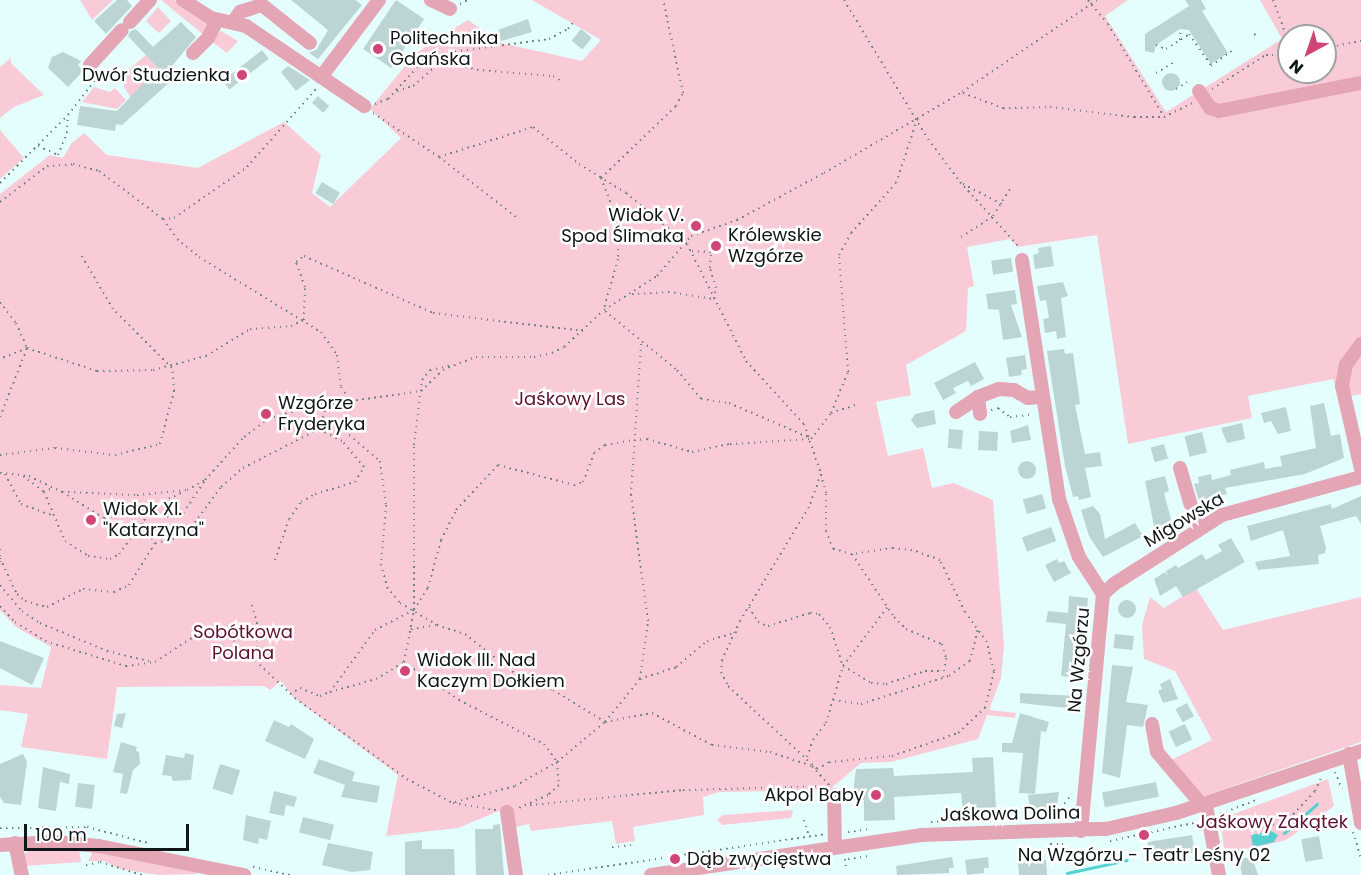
<!DOCTYPE html>
<html>
<head>
<meta charset="utf-8">
<style>
	body { margin:0 }
	#map { position:relative; width:1361px; height:875px; overflow:hidden; background:#e4fefd; font-family:Poppins,sans-serif }
	div>[style] { position:absolute }
	.green>* { inset:0; background:#f8cbd6 }
	.water>* { inset:0; background:#54d0d0 }
	.stream>* { height:3px; margin:-1.5px; padding:0 1.5px; transform-origin:1.5px; border-radius:1.5px; background:#54d0d0 }
	.building>* { inset:0; background:#bcd5d4; transform-origin:0 0 }
	.round { border-radius:50% }
	.path>* { height:2px; margin-top:-1px; transform-origin:0; background:repeating-linear-gradient(90deg,#728382 0 1.5px,transparent 0 6px) }
	.minor>* { height:14px; margin:-7px; padding:0 7px; transform-origin:7px; border-radius:7px; background:#e4a5b5 }
	.dots>* { width:16px; height:16px; translate:-50% -50%; box-sizing:border-box; border:3px solid #fff; border-radius:50% }
	span { translate:-50% -50%; white-space:nowrap; text-align:center; line-height:1.15; -webkit-text-stroke:5px #fff; paint-order:stroke }
	.poi-label { font-size:18px; color:#0e1716 }
	.left { translate:0 -50%; text-align:left }
	.right { translate:-100% -50%; text-align:right }
	.park-label { font-size:18px; color:#5d102f }
	.street-label { font-size:18px; color:#0e1716 }
	.north { position:absolute; left:1277px; top:24px; width:60px; height:60px; box-sizing:border-box; background:#fff; border:2px solid #9fa2a2; border-radius:50%; rotate:220deg; font-size:16px; font-weight:700; line-height:24px; text-align:center; color:#0e1716 }
	.north::after { content:''; display:block; margin:auto; width:21px; height:27px; background:#d14477; clip-path:polygon(50% 0,100% 100%,50% 72%,0 100%) }
	.scale { position:absolute; left:24px; top:824px; width:165px; height:27px; box-sizing:border-box; border:3px solid #0e1716; border-top:0; padding-left:8px; font-size:18px; line-height:21px; white-space:nowrap; color:#0e1716; -webkit-text-stroke:4px #fff; paint-order:stroke }
</style>
</head>
<body>
<div id="map">
	<div class="green">
		<i style="clip-path:polygon(80px 0,113px 0,92px 20px)"></i>
		<i style="clip-path:polygon(161px 0,175px 0,208px 24px,205px 36px)"></i>
		<i style="clip-path:polygon(evenodd,532px 0,1128px 0,1105px 16px,1166px 112px,1282px 39px,1260px 0,1361px 0,1361px 394px,1340px 398px,1333px 379px,1248px 396px,1252px 418px,1128px 444px,1097px 235px,1017px 247px,1010px 239px,967px 247px,974px 286px,968px 288px,966px 331px,906px 365px,911px 395px,876px 402px,888px 456px,923px 448px,932px 488px,954px 483px,993px 500px,1004px 646px,1001px 678px,989px 710px,1016px 713px,1015px 718px,987px 715px,978px 739px,891px 762px,861px 763px,829px 790px,719px 792px,703px 797px,704px 815px,633px 827px,635px 841px,616px 844px,612px 821px,531px 831px,529px 824px,516px 827px,512px 814px,499px 811px,458px 828px,386px 836px,398px 775px,294px 698px,281px 681px,270px 690px,264px 686px,117px 687px,107px 759px,21px 747px,28px 714px,0 710px,0 685px,41px 688px,51px 647px,16px 627px,0 610px,0 194px,50px 155px,63px 158px,71px 144px,84px 133px,107px 155px,198px 168px,284px 122px,321px 155px,312px 193px,330px 207px,401px 138px,370px 109px,413px 56px,433px 41px,468px 20px,501px 43px,582px 61px,601px 40px,532px 0,1289px 36px,1325px 36px,1325px 72px,1289px 72px,1289px 36px)"></i>
		<i style="clip-path:polygon(158px 7px,171px 21px,159px 33px,146px 21px)"></i>
		<i style="clip-path:polygon(221px 31px,238px 41px,227px 53px,210px 40px)"></i>
		<i style="clip-path:polygon(146px 55px,158px 68px,131px 98px,124px 87px,124px 74px)"></i>
		<i style="clip-path:polygon(11px 58px,11px 63px,44px 95px,14px 107px,0 118px,0 67px)"></i>
		<i style="clip-path:polygon(94px 87px,110px 92px,115px 88px,126px 100px,117px 109px,82px 102px)"></i>
		<i style="clip-path:polygon(0 130px,24px 158px,0 179px)"></i>
		<i style="clip-path:polygon(1196px 588px,1223px 630px,1361px 597px,1361px 742px,1201px 797px,1171px 760px,1212px 740px,1175px 671px,1144px 659px,1142px 625px,1150px 597px,1164px 608px)"></i>
		<i style="clip-path:polygon(1328px 779px,1334px 806px,1286px 840px,1225px 855px,1220px 819px)"></i>
		<i style="clip-path:polygon(793px 810px,791px 818px,722px 825px,717px 820px,723px 815px)"></i>
		<i style="clip-path:polygon(32px 849px,79px 850px,81px 862px,23px 866px,22px 855px)"></i>
		<i style="clip-path:polygon(93px 852px,195px 870px,197px 874px,159px 875px,120px 869px,104px 861px,88px 861px)"></i>
	</div>
	<div class="water">
		<i style="clip-path:polygon(1271px 831px,1278px 835px,1274px 842px,1253px 847px,1251px 835px)"></i>
	</div>
	<div class="stream">
		<i style="left:1284px;top:833px;width:44px;rotate:-41.3deg"></i>
		<i style="left:1067px;top:873px;width:61px;rotate:-12.2deg"></i>
	</div>
	<div class="building">
		<i style="clip-path:polygon(117px 0,127px 0,132px 6px,106px 34px,94px 21px)"></i>
		<i style="clip-path:polygon(291px 0,355px 0,362px 5px,318px 59px,309px 53px,317px 49px,328px 30px)"></i>
		<i style="left:396px;top:0;width:34px;height:59px;rotate:34deg"></i>
		<i style="clip-path:polygon(1185px 0,1201px 0,1206px 9px,1202px 11px,1228px 53px,1211px 64px,1189px 30px,1180px 29px,1156px 45px,1154px 53px,1145px 51px,1145px 34px,1189px 6px)"></i>
		<i style="clip-path:polygon(528px 19px,532px 32px,501px 41px,498px 30px)"></i>
		<i style="clip-path:polygon(181px 22px,196px 37px,172px 66px,179px 74px,122px 125px,116px 124px,115px 131px,77px 125px,80px 106px,117px 111px,158px 68px,128px 36px,131px 31px,136px 29px,153px 47px)"></i>
		<i style="left:581px;top:29px;width:14px;height:15px;rotate:39deg"></i>
		<i style="left:262px;top:50px;width:11px;height:50px;rotate:52deg"></i>
		<i style="clip-path:polygon(63px 52px,81px 61px,78px 65px,83px 71px,68px 87px,48px 68px,52px 57px)"></i>
		<i style="clip-path:polygon(288px 66px,310px 80px,296px 91px,281px 72px)"></i>
		<i class="round" style="left:1162px;top:73px;width:18px;height:18px"></i>
		<i style="left:318px;top:96px;width:15px;height:9px;rotate:42deg"></i>
		<i style="left:322px;top:182px;width:21px;height:13px;rotate:31deg"></i>
		<i style="clip-path:polygon(1051px 246px,1054px 266px,1035px 269px,1033px 255px,1039px 253px,1038px 248px)"></i>
		<i style="left:1011px;top:258px;width:14px;height:20px;rotate:82deg"></i>
		<i style="clip-path:polygon(1063px 282px,1068px 296px,1061px 298px,1066px 337px,1057px 339px,1056px 331px,1045px 333px,1043px 319px,1049px 318px,1046px 300px,1040px 301px,1037px 286px)"></i>
		<i style="clip-path:polygon(1015px 290px,1017px 304px,1011px 305px,1022px 337px,1003px 340px,999px 310px,988px 309px,986px 294px)"></i>
		<i style="clip-path:polygon(1064px 349px,1065px 354px,1073px 353px,1080px 404px,1075px 405px,1085px 454px,1100px 452px,1102px 466px,1085px 468px,1091px 497px,1079px 500px,1078px 496px,1073px 497px,1065px 466px,1047px 351px)"></i>
		<i style="clip-path:polygon(1025px 355px,1027px 369px,1021px 370px,1022px 375px,1009px 377px,1006px 358px)"></i>
		<i style="clip-path:polygon(975px 362px,984px 379px,971px 386px,968px 381px,953px 388px,956px 393px,943px 400px,934px 383px)"></i>
		<i style="clip-path:polygon(1324px 403px,1331px 436px,1340px 434px,1344px 458px,1305px 474px,1225px 488px,1227px 494px,1204px 500px,1205px 504px,1200px 505px,1194px 484px,1199px 483px,1198px 477px,1211px 474px,1212px 480px,1231px 475px,1230px 470px,1264px 462px,1265px 469px,1282px 466px,1280px 456px,1316px 448px,1310px 406px)"></i>
		<i style="clip-path:polygon(1286px 407px,1291px 431px,1278px 434px,1271px 421px,1264px 423px,1261px 413px)"></i>
		<i style="clip-path:polygon(934px 410px,936px 424px,917px 428px,911px 420px,915px 414px)"></i>
		<i style="clip-path:polygon(1242px 423px,1245px 439px,1227px 443px,1221px 428px)"></i>
		<i style="clip-path:polygon(1028px 425px,1031px 440px,1012px 443px,1010px 431px)"></i>
		<i style="left:949px;top:429px;width:14px;height:19px;rotate:4deg"></i>
		<i style="left:979px;top:431px;width:19px;height:19px;rotate:3deg"></i>
		<i style="left:1202px;top:432px;width:21px;height:18px;rotate:76deg"></i>
		<i style="left:1164px;top:444px;width:15px;height:14px;rotate:74deg"></i>
		<i class="round" style="left:1018px;top:461px;width:18px;height:18px"></i>
		<i style="clip-path:polygon(1165px 476px,1169px 491px,1164px 493px,1172px 523px,1154px 526px,1145px 481px)"></i>
		<i style="left:1042px;top:494px;width:15px;height:20px;rotate:74deg"></i>
		<i style="clip-path:polygon(1361px 496px,1361px 524px,1356px 516px,1320px 526px,1326px 548px,1325px 553px,1318px 555px,1319px 564px,1258px 570px,1255px 562px,1290px 556px,1283px 530px,1251px 541px,1247px 526px,1331px 504px,1332px 509px)"></i>
		<i style="clip-path:polygon(1093px 506px,1100px 514px,1105px 539px,1135px 523px,1143px 536px,1103px 557px,1089px 536px,1081px 510px)"></i>
		<i style="left:1051px;top:527px;width:15px;height:31px;rotate:70deg"></i>
		<i style="clip-path:polygon(1231px 538px,1245px 562px,1183px 597px,1176px 586px,1160px 596px,1154px 579px,1165px 572px,1168px 576px,1166px 571px,1176px 565px,1178px 568px,1202px 554px,1206px 560px,1222px 551px,1218px 545px)"></i>
		<i style="clip-path:polygon(1057px 559px,1059px 563px,1064px 561px,1071px 573px,1054px 582px,1045px 565px)"></i>
		<i style="clip-path:polygon(1069px 596px,1088px 598px,1087px 612px,1081px 612px,1079px 630px,1085px 631px,1084px 645px,1078px 645px,1076px 663px,1082px 663px,1081px 678px,1061px 676px,1066px 624px,1046px 622px,1048px 611px,1068px 613px)"></i>
		<i class="round" style="left:1118px;top:600px;width:18px;height:18px"></i>
		<i style="left:1115px;top:634px;width:19px;height:14px;rotate:6deg"></i>
		<i style="clip-path:polygon(0 641px,44px 658px,32px 685px,0 668px)"></i>
		<i style="clip-path:polygon(1112px 665px,1133px 667px,1126px 702px,1148px 705px,1143px 727px,1127px 725px,1120px 778px,1102px 773px)"></i>
		<i style="clip-path:polygon(1170px 679px,1178px 699px,1163px 703px,1158px 691px,1162px 689px,1160px 684px)"></i>
		<i style="clip-path:polygon(1020px 693px,1078px 696px,1077px 709px,1020px 703px)"></i>
		<i style="left:1187px;top:703px;width:15px;height:13px;rotate:62deg"></i>
		<i style="clip-path:polygon(126px 713px,122px 728px,114px 726px,117px 714px)"></i>
		<i style="clip-path:polygon(1020px 713px,1049px 722px,1046px 732px,1041px 731px,1035px 794px,1019px 793px,1023px 753px,1002px 752px,1002px 743px,1012px 743px)"></i>
		<i style="clip-path:polygon(274px 720px,289px 727px,291px 724px,314px 739px,305px 759px,265px 741px)"></i>
		<i style="left:1185px;top:724px;width:17px;height:18px;rotate:65deg"></i>
		<i style="clip-path:polygon(121px 742px,137px 747px,136px 751px,139px 752px,140px 764px,133px 770px,127px 794px,120px 793px,123px 774px,113px 772px)"></i>
		<i style="clip-path:polygon(185px 753px,194px 755px,191px 780px,173px 781px,171px 776px,162px 775px,166px 755px,184px 758px)"></i>
		<i style="clip-path:polygon(23px 754px,27px 762px,21px 805px,4px 803px,0 797px,0 764px)"></i>
		<i style="clip-path:polygon(993px 757px,996px 807px,989px 809px,963px 811px,961px 793px,894px 797px,895px 820px,864px 821px,864px 800px,852px 800px,856px 769px,893px 768px,894px 776px,973px 772px,972px 758px)"></i>
		<i style="clip-path:polygon(319px 759px,355px 772px,352px 781px,380px 786px,377px 803px,341px 797px,345px 785px,313px 773px)"></i>
		<i style="left:220px;top:764px;width:21px;height:26px;rotate:17deg"></i>
		<i style="clip-path:polygon(43px 767px,70px 774px,69px 784px,60px 782px,56px 811px,38px 808px)"></i>
		<i style="left:1156px;top:782px;width:15px;height:55px;rotate:79deg"></i>
		<i style="left:78px;top:783px;width:17px;height:24px;rotate:7deg"></i>
		<i style="clip-path:polygon(274px 791px,297px 797px,294px 807px,286px 805px,284px 816px,269px 813px)"></i>
		<i style="clip-path:polygon(1059px 792px,1056px 811px,1031px 814px,1028px 795px)"></i>
		<i style="clip-path:polygon(246px 815px,271px 821px,267px 840px,259px 838px,258px 844px,243px 840px)"></i>
		<i style="left:303px;top:817px;width:32px;height:16px;rotate:14deg"></i>
		<i style="clip-path:polygon(500px 824px,504px 875px,476px 875px,475px 829px,493px 829px,493px 825px)"></i>
		<i style="left:1192px;top:835px;width:18px;height:45px;rotate:81deg"></i>
		<i style="left:1319px;top:836px;width:23px;height:18px;rotate:80deg"></i>
		<i style="clip-path:polygon(422px 840px,422px 849px,454px 849px,455px 875px,405px 875px,405px 842px)"></i>
		<i style="clip-path:polygon(328px 843px,373px 852px,370px 870px,352px 872px,322px 865px)"></i>
		<i style="clip-path:polygon(952px 857px,954px 868px,949px 868px,949px 873px,897px 875px,896px 866px)"></i>
		<i style="clip-path:polygon(988px 857px,989px 868px,984px 868px,984px 873px,967px 875px,965px 860px)"></i>
		<i style="clip-path:polygon(1252px 857px,1258px 875px,1242px 875px,1239px 859px)"></i>
		<i style="clip-path:polygon(1046px 860px,1047px 875px,1019px 875px,1018px 863px)"></i>
	</div>
	<div class="path">
		<i style="left:844px;top:0;width:162px;rotate:58.9deg"></i>
		<i style="left:928px;top:139px;width:54px;rotate:53.3deg"></i>
		<i style="left:960px;top:182px;width:89px;rotate:47.7deg"></i>
		<i style="left:1088px;top:0;width:31px;rotate:50deg"></i>
		<i style="left:1108px;top:24px;width:109px;rotate:58.9deg"></i>
		<i style="left:1273px;top:0;width:46px;rotate:69.6deg"></i>
		<i style="left:460px;top:4px;width:9px;rotate:-27deg"></i>
		<i style="left:1254px;top:35px;width:5px;rotate:-37deg"></i>
		<i style="left:1180px;top:40px;width:11px;rotate:-85deg"></i>
		<i style="left:1156px;top:45px;width:11px;rotate:22deg"></i>
		<i style="left:1166px;top:49px;width:27px;rotate:-33deg"></i>
		<i style="left:1189px;top:34px;width:39px;rotate:55deg"></i>
		<i style="left:1211px;top:66px;width:29px;rotate:-36deg"></i>
		<i style="left:1325px;top:48px;width:37px;rotate:-11deg"></i>
		<i style="left:1156px;top:73px;width:21px;rotate:-31deg"></i>
		<i style="left:1176px;top:89px;width:13px;rotate:-32deg"></i>
		<i style="left:1212px;top:89px;width:64px;rotate:-32.2deg"></i>
		<i style="left:1266px;top:55px;width:23px"></i>
		<i style="left:397px;top:91px;width:17px;rotate:-17deg"></i>
		<i style="left:413px;top:86px;width:38px;rotate:-41deg"></i>
		<i style="left:442px;top:61px;width:36px;rotate:14deg"></i>
		<i style="left:477px;top:70px;width:76px;rotate:4.5deg"></i>
		<i style="left:553px;top:76px;width:9px;rotate:32deg"></i>
		<i style="left:963px;top:93px;width:43px;rotate:20.6deg"></i>
		<i style="left:1003px;top:108px;width:47px;rotate:-1.2deg"></i>
		<i style="left:1050px;top:107px;width:85px;rotate:6.8deg"></i>
		<i style="left:1134px;top:117px;width:30px"></i>
		<i style="left:1164px;top:117px;width:32px;rotate:-26deg"></i>
		<i style="left:375px;top:104px;width:14px;rotate:-21deg"></i>
		<i style="left:388px;top:99px;width:50px;rotate:-47.4deg"></i>
		<i style="left:422px;top:62px;width:17px;rotate:-28deg"></i>
		<i style="left:437px;top:54px;width:113px;rotate:-7.6deg"></i>
		<i style="left:549px;top:39px;width:21px;rotate:-28deg"></i>
		<i style="left:568px;top:29px;width:11px;rotate:-52deg"></i>
		<i style="left:373px;top:113px;width:79px;rotate:33.7deg"></i>
		<i style="left:439px;top:157px;width:99px;rotate:-17.7deg"></i>
		<i style="left:533px;top:127px;width:59px;rotate:38.8deg"></i>
		<i style="left:579px;top:164px;width:55px;rotate:31.7deg"></i>
		<i style="left:626px;top:193px;width:80px;rotate:39.9deg"></i>
		<i style="left:687px;top:244px;width:131px;rotate:63.2deg"></i>
		<i style="left:746px;top:361px;width:86px;rotate:47.4deg"></i>
		<i style="left:804px;top:424px;width:53px;rotate:71.2deg"></i>
		<i style="left:821px;top:474px;width:35px;rotate:110deg"></i>
		<i style="left:809px;top:507px;width:133px;rotate:121.2deg"></i>
		<i style="left:740px;top:621px;width:43px;rotate:114.8deg"></i>
		<i style="left:722px;top:660px;width:12px;rotate:95deg"></i>
		<i style="left:721px;top:672px;width:16px;rotate:63deg"></i>
		<i style="left:728px;top:686px;width:122px;rotate:43deg"></i>
		<i style="left:817px;top:769px;width:14px;rotate:-30deg"></i>
		<i style="left:829px;top:762px;width:63px;rotate:-5.4deg"></i>
		<i style="left:892px;top:756px;width:70px;rotate:-19.2deg"></i>
		<i style="left:958px;top:733px;width:37px;rotate:-43deg"></i>
		<i style="left:985px;top:708px;width:38px;rotate:-76deg"></i>
		<i style="left:994px;top:671px;width:30px;rotate:-104deg"></i>
		<i style="left:987px;top:642px;width:37px;rotate:-126deg"></i>
		<i style="left:965px;top:612px;width:58px;rotate:-115.7deg"></i>
		<i style="left:940px;top:560px;width:30px;rotate:-160deg"></i>
		<i style="left:912px;top:550px;width:19px;rotate:-174deg"></i>
		<i style="left:893px;top:548px;width:41px;rotate:171.7deg"></i>
		<i style="left:852px;top:554px;width:20px;rotate:-165deg"></i>
		<i style="left:833px;top:549px;width:19px;rotate:-111deg"></i>
		<i style="left:826px;top:531px;width:38px;rotate:-90deg"></i>
		<i style="left:826px;top:493px;width:20px;rotate:-105deg"></i>
		<i style="left:38px;top:146px;width:22px;rotate:24deg"></i>
		<i style="left:58px;top:155px;width:24px;rotate:-68deg"></i>
		<i style="left:67px;top:133px;width:17px;rotate:-87deg"></i>
		<i style="left:439px;top:157px;width:98px;rotate:37.9deg"></i>
		<i style="left:601px;top:178px;width:104px;rotate:-43.8deg"></i>
		<i style="left:676px;top:106px;width:15px;rotate:-62deg"></i>
		<i style="left:683px;top:93px;width:95px;rotate:-102.1deg"></i>
		<i style="left:601px;top:178px;width:50px;rotate:69deg"></i>
		<i style="left:619px;top:225px;width:34px;rotate:92deg"></i>
		<i style="left:618px;top:259px;width:51px;rotate:105.9deg"></i>
		<i style="left:0;top:183px;width:96px;rotate:-45deg"></i>
		<i style="left:68px;top:115px;width:51px;rotate:-52.2deg"></i>
		<i style="left:963px;top:184px;width:44px;rotate:27.1deg"></i>
		<i style="left:0;top:202px;width:59px;rotate:-37.5deg"></i>
		<i style="left:47px;top:166px;width:26px;rotate:-4deg"></i>
		<i style="left:73px;top:164px;width:27px;rotate:15deg"></i>
		<i style="left:99px;top:171px;width:80px;rotate:36.9deg"></i>
		<i style="left:163px;top:219px;width:11px;rotate:-5deg"></i>
		<i style="left:174px;top:218px;width:89px;rotate:-34.9deg"></i>
		<i style="left:247px;top:167px;width:106px;rotate:-48.5deg"></i>
		<i style="left:163px;top:219px;width:24px;rotate:55deg"></i>
		<i style="left:177px;top:239px;width:28px;rotate:39deg"></i>
		<i style="left:199px;top:257px;width:143px;rotate:31.6deg"></i>
		<i style="left:321px;top:332px;width:28px;rotate:55deg"></i>
		<i style="left:337px;top:355px;width:32px;rotate:83deg"></i>
		<i style="left:341px;top:387px;width:19px;rotate:55deg"></i>
		<i style="left:961px;top:237px;width:38px;rotate:-33deg"></i>
		<i style="left:993px;top:216px;width:32px;rotate:-58deg"></i>
		<i style="left:711px;top:252px;width:10px;rotate:-79deg"></i>
		<i style="left:713px;top:242px;width:7px;rotate:8deg"></i>
		<i style="left:720px;top:243px;width:4px;rotate:135deg"></i>
		<i style="left:632px;top:294px;width:36px;rotate:-3deg"></i>
		<i style="left:668px;top:292px;width:47px;rotate:8.7deg"></i>
		<i style="left:714px;top:299px;width:11px;rotate:-80deg"></i>
		<i style="left:716px;top:288px;width:21px;rotate:-107deg"></i>
		<i style="left:710px;top:268px;width:16px;rotate:-86deg"></i>
		<i style="left:711px;top:252px;width:19px;rotate:-177deg"></i>
		<i style="left:0;top:302px;width:26px;rotate:53deg"></i>
		<i style="left:16px;top:323px;width:27px;rotate:66deg"></i>
		<i style="left:27px;top:348px;width:29px;rotate:158deg"></i>
		<i style="left:605px;top:311px;width:93px;rotate:39.3deg"></i>
		<i style="left:677px;top:370px;width:38px;rotate:50deg"></i>
		<i style="left:701px;top:399px;width:28px;rotate:8deg"></i>
		<i style="left:729px;top:403px;width:86px;rotate:23.3deg"></i>
		<i style="left:991px;top:410px;width:7px;rotate:-16deg"></i>
		<i style="left:998px;top:408px;width:15px;rotate:37deg"></i>
		<i style="left:1010px;top:417px;width:23px;rotate:-7deg"></i>
		<i style="left:831px;top:413px;width:29px;rotate:-18deg"></i>
		<i style="left:0;top:417px;width:74px;rotate:-68.6deg"></i>
		<i style="left:27px;top:348px;width:74px;rotate:18.2deg"></i>
		<i style="left:97px;top:371px;width:56px;rotate:-1deg"></i>
		<i style="left:153px;top:370px;width:55px;rotate:-14.8deg"></i>
		<i style="left:206px;top:356px;width:52px;rotate:-31.5deg"></i>
		<i style="left:250px;top:329px;width:41px;rotate:-4.2deg"></i>
		<i style="left:291px;top:326px;width:14px;rotate:-25deg"></i>
		<i style="left:304px;top:320px;width:33px;rotate:-88deg"></i>
		<i style="left:305px;top:287px;width:27px;rotate:-110deg"></i>
		<i style="left:296px;top:262px;width:10px;rotate:-37deg"></i>
		<i style="left:304px;top:256px;width:141px;rotate:23.8deg"></i>
		<i style="left:433px;top:313px;width:152px;rotate:6.8deg"></i>
		<i style="left:319px;top:429px;width:21px;rotate:-5deg"></i>
		<i style="left:340px;top:427px;width:52px;rotate:40.4deg"></i>
		<i style="left:380px;top:461px;width:44px;rotate:82.2deg"></i>
		<i style="left:386px;top:505px;width:59px;rotate:94.8deg"></i>
		<i style="left:381px;top:564px;width:24px;rotate:75deg"></i>
		<i style="left:387px;top:587px;width:21px;rotate:51deg"></i>
		<i style="left:400px;top:603px;width:43px;rotate:30.7deg"></i>
		<i style="left:437px;top:625px;width:29px;rotate:18deg"></i>
		<i style="left:465px;top:634px;width:73px;rotate:38.3deg"></i>
		<i style="left:522px;top:679px;width:33px;rotate:20deg"></i>
		<i style="left:553px;top:690px;width:61px;rotate:31.6deg"></i>
		<i style="left:605px;top:722px;width:48px;rotate:-10.8deg"></i>
		<i style="left:652px;top:713px;width:68px;rotate:28.1deg"></i>
		<i style="left:712px;top:745px;width:58px;rotate:6.9deg"></i>
		<i style="left:770px;top:752px;width:44px;rotate:18.4deg"></i>
		<i style="left:812px;top:766px;width:27px;rotate:48deg"></i>
		<i style="left:0;top:455px;width:55px;rotate:-7.3deg"></i>
		<i style="left:55px;top:448px;width:60px;rotate:6.7deg"></i>
		<i style="left:115px;top:455px;width:46px;rotate:-13.7deg"></i>
		<i style="left:160px;top:444px;width:55px;rotate:-75.2deg"></i>
		<i style="left:174px;top:391px;width:23px;rotate:-95deg"></i>
		<i style="left:172px;top:368px;width:83px;rotate:-135deg"></i>
		<i style="left:113px;top:309px;width:65px;rotate:-120.5deg"></i>
		<i style="left:0;top:473px;width:29px;rotate:6deg"></i>
		<i style="left:29px;top:476px;width:37px;rotate:26deg"></i>
		<i style="left:62px;top:492px;width:75px;rotate:2.3deg"></i>
		<i style="left:137px;top:495px;width:50px;rotate:-5.7deg"></i>
		<i style="left:187px;top:490px;width:21px;rotate:-29deg"></i>
		<i style="left:205px;top:480px;width:58px;rotate:-47.8deg"></i>
		<i style="left:244px;top:437px;width:30px;rotate:-37deg"></i>
		<i style="left:268px;top:419px;width:37px;rotate:-17deg"></i>
		<i style="left:303px;top:408px;width:119px;rotate:-8.2deg"></i>
		<i style="left:421px;top:391px;width:30px;rotate:-44deg"></i>
		<i style="left:443px;top:370px;width:35px;rotate:-22deg"></i>
		<i style="left:476px;top:357px;width:58px"></i>
		<i style="left:534px;top:357px;width:18px;rotate:-13deg"></i>
		<i style="left:552px;top:353px;width:13px;rotate:-27deg"></i>
		<i style="left:564px;top:347px;width:54px;rotate:-42.8deg"></i>
		<i style="left:604px;top:310px;width:63px;rotate:-32.7deg"></i>
		<i style="left:657px;top:276px;width:52px;rotate:-49.6deg"></i>
		<i style="left:691px;top:236px;width:49px;rotate:-19.2deg"></i>
		<i style="left:737px;top:220px;width:99px;rotate:-28.4deg"></i>
		<i style="left:824px;top:173px;width:160px;rotate:-30.4deg"></i>
		<i style="left:962px;top:92px;width:163px;rotate:-34.3deg"></i>
		<i style="left:5px;top:474px;width:34px;rotate:62deg"></i>
		<i style="left:21px;top:504px;width:32px;rotate:20deg"></i>
		<i style="left:23px;top:476px;width:26px;rotate:37deg"></i>
		<i style="left:50px;top:489px;width:7px;rotate:153deg"></i>
		<i style="left:44px;top:492px;width:53px;rotate:66.8deg"></i>
		<i style="left:65px;top:541px;width:27px;rotate:33deg"></i>
		<i style="left:88px;top:556px;width:22px;rotate:8deg"></i>
		<i style="left:110px;top:559px;width:10px;rotate:-29deg"></i>
		<i style="left:119px;top:554px;width:49px;rotate:-53.4deg"></i>
		<i style="left:148px;top:515px;width:6px;rotate:-99deg"></i>
		<i style="left:62px;top:492px;width:49px;rotate:31.8deg"></i>
		<i style="left:104px;top:518px;width:44px;rotate:-11.8deg"></i>
		<i style="left:147px;top:509px;width:42px;rotate:-25.3deg"></i>
		<i style="left:149px;top:515px;width:25px;rotate:5deg"></i>
		<i style="left:174px;top:517px;width:10px;rotate:-24deg"></i>
		<i style="left:183px;top:513px;width:40px;rotate:-56deg"></i>
		<i style="left:142px;top:523px;width:24px;rotate:57deg"></i>
		<i style="left:0;top:549px;width:14px;rotate:90deg"></i>
		<i style="left:852px;top:554px;width:76px;rotate:56.3deg"></i>
		<i style="left:894px;top:617px;width:17px;rotate:45deg"></i>
		<i style="left:906px;top:629px;width:39px;rotate:23deg"></i>
		<i style="left:942px;top:644px;width:15px;rotate:74deg"></i>
		<i style="left:946px;top:658px;width:19px;rotate:99deg"></i>
		<i style="left:0;top:558px;width:40px;rotate:65deg"></i>
		<i style="left:17px;top:594px;width:11px;rotate:41deg"></i>
		<i style="left:25px;top:601px;width:23px;rotate:15deg"></i>
		<i style="left:47px;top:607px;width:40px;rotate:-26.6deg"></i>
		<i style="left:83px;top:589px;width:31px;rotate:6deg"></i>
		<i style="left:114px;top:592px;width:17px;rotate:-25deg"></i>
		<i style="left:129px;top:585px;width:49px;rotate:-58.2deg"></i>
		<i style="left:155px;top:543px;width:30px;rotate:-12deg"></i>
		<i style="left:184px;top:537px;width:62px;rotate:-53.5deg"></i>
		<i style="left:221px;top:487px;width:29px;rotate:-41deg"></i>
		<i style="left:243px;top:468px;width:85px;rotate:-27.2deg"></i>
		<i style="left:319px;top:429px;width:22px;rotate:-72deg"></i>
		<i style="left:275px;top:560px;width:43px;rotate:-71.1deg"></i>
		<i style="left:289px;top:519px;width:21px;rotate:-55deg"></i>
		<i style="left:301px;top:502px;width:16px;rotate:-30deg"></i>
		<i style="left:315px;top:494px;width:42px;rotate:-16.7deg"></i>
		<i style="left:355px;top:482px;width:17px;rotate:-59deg"></i>
		<i style="left:364px;top:467px;width:34px;rotate:-130deg"></i>
		<i style="left:342px;top:441px;width:26px;rotate:-152deg"></i>
		<i style="left:0;top:585px;width:34px;rotate:50deg"></i>
		<i style="left:22px;top:611px;width:22px;rotate:34deg"></i>
		<i style="left:40px;top:623px;width:73px;rotate:22.7deg"></i>
		<i style="left:107px;top:651px;width:46px;rotate:13.7deg"></i>
		<i style="left:252px;top:605px;width:24px;rotate:75deg"></i>
		<i style="left:258px;top:628px;width:29px;rotate:94deg"></i>
		<i style="left:0;top:606px;width:22px;rotate:47deg"></i>
		<i style="left:15px;top:622px;width:36px;rotate:32deg"></i>
		<i style="left:45px;top:641px;width:85px;rotate:17.2deg"></i>
		<i style="left:126px;top:666px;width:29px;rotate:-8deg"></i>
		<i style="left:155px;top:662px;width:53px;rotate:-33.4deg"></i>
		<i style="left:199px;top:633px;width:30px;rotate:6deg"></i>
		<i style="left:229px;top:636px;width:91px;rotate:43.2deg"></i>
		<i style="left:295px;top:698px;width:138px;rotate:35.9deg"></i>
		<i style="left:407px;top:779px;width:52px;rotate:27.6deg"></i>
		<i style="left:453px;top:803px;width:44px;rotate:9.2deg"></i>
		<i style="left:749px;top:607px;width:17px;rotate:59deg"></i>
		<i style="left:758px;top:622px;width:11px;rotate:22deg"></i>
		<i style="left:768px;top:626px;width:44px;rotate:-17.2deg"></i>
		<i style="left:810px;top:613px;width:9px;rotate:6deg"></i>
		<i style="left:819px;top:614px;width:17px;rotate:50deg"></i>
		<i style="left:830px;top:627px;width:41px;rotate:71.6deg"></i>
		<i style="left:843px;top:666px;width:33px;rotate:31deg"></i>
		<i style="left:871px;top:683px;width:15px;rotate:4deg"></i>
		<i style="left:886px;top:684px;width:41px;rotate:-18.4deg"></i>
		<i style="left:925px;top:671px;width:18px"></i>
		<i style="left:411px;top:629px;width:26px;rotate:-9deg"></i>
		<i style="left:404px;top:662px;width:67px;rotate:34.6deg"></i>
		<i style="left:459px;top:700px;width:96px;rotate:27.4deg"></i>
		<i style="left:544px;top:744px;width:22px;rotate:54deg"></i>
		<i style="left:557px;top:762px;width:23px;rotate:85deg"></i>
		<i style="left:559px;top:785px;width:15px;rotate:138deg"></i>
		<i style="left:548px;top:795px;width:32px;rotate:156deg"></i>
		<i style="left:404px;top:662px;width:53px;rotate:-79.1deg"></i>
		<i style="left:414px;top:610px;width:165px;rotate:-90deg"></i>
		<i style="left:414px;top:445px;width:65px;rotate:-83deg"></i>
		<i style="left:422px;top:380px;width:13px;rotate:-51deg"></i>
		<i style="left:430px;top:370px;width:24px;rotate:-12deg"></i>
		<i style="left:640px;top:679px;width:59px;rotate:-82.1deg"></i>
		<i style="left:648px;top:621px;width:127px;rotate:-97.7deg"></i>
		<i style="left:631px;top:495px;width:152px;rotate:-86.2deg"></i>
		<i style="left:330px;top:692px;width:48px;rotate:-15.8deg"></i>
		<i style="left:376px;top:679px;width:33px;rotate:-31deg"></i>
		<i style="left:290px;top:694px;width:12px;rotate:-31deg"></i>
		<i style="left:300px;top:688px;width:22px;rotate:22deg"></i>
		<i style="left:320px;top:696px;width:11px;rotate:-22deg"></i>
		<i style="left:330px;top:692px;width:77px;rotate:-54deg"></i>
		<i style="left:375px;top:630px;width:44px;rotate:-27.1deg"></i>
		<i style="left:414px;top:610px;width:26px;rotate:-58deg"></i>
		<i style="left:428px;top:588px;width:50px;rotate:-74.8deg"></i>
		<i style="left:441px;top:540px;width:34px;rotate:-63deg"></i>
		<i style="left:456px;top:510px;width:62px;rotate:-47deg"></i>
		<i style="left:498px;top:465px;width:79px;rotate:14.7deg"></i>
		<i style="left:574px;top:485px;width:9px;rotate:-18deg"></i>
		<i style="left:583px;top:482px;width:31px;rotate:-69deg"></i>
		<i style="left:594px;top:453px;width:14px;rotate:-36deg"></i>
		<i style="left:605px;top:445px;width:29px;rotate:-10deg"></i>
		<i style="left:634px;top:440px;width:13px;rotate:-4deg"></i>
		<i style="left:647px;top:439px;width:47px;rotate:16.1deg"></i>
		<i style="left:692px;top:452px;width:39px;rotate:-12deg"></i>
		<i style="left:730px;top:444px;width:81px;rotate:-3.5deg"></i>
		<i style="left:811px;top:439px;width:33px;rotate:-52deg"></i>
		<i style="left:831px;top:413px;width:44px;rotate:-67.5deg"></i>
		<i style="left:848px;top:372px;width:117px;rotate:-94.4deg"></i>
		<i style="left:839px;top:255px;width:25px;rotate:-61deg"></i>
		<i style="left:851px;top:233px;width:67px;rotate:-48deg"></i>
		<i style="left:896px;top:183px;width:70px;rotate:-71.6deg"></i>
		<i style="left:833px;top:700px;width:28px;rotate:8deg"></i>
		<i style="left:861px;top:704px;width:92px;rotate:-17.7deg"></i>
		<i style="left:949px;top:676px;width:26px;rotate:-36deg"></i>
		<i style="left:970px;top:661px;width:32px;rotate:-76deg"></i>
		<i style="left:807px;top:757px;width:18px;rotate:-71deg"></i>
		<i style="left:813px;top:740px;width:21px;rotate:-53deg"></i>
		<i style="left:826px;top:723px;width:59px;rotate:-73.4deg"></i>
		<i style="left:843px;top:666px;width:76px;rotate:-53deg"></i>
		<i style="left:1335px;top:772px;width:18px;rotate:68deg"></i>
		<i style="left:455px;top:802px;width:62px;rotate:-14.9deg"></i>
		<i style="left:515px;top:786px;width:48px;rotate:-29.7deg"></i>
		<i style="left:557px;top:762px;width:62px;rotate:-39.8deg"></i>
		<i style="left:605px;top:722px;width:55px;rotate:-50.9deg"></i>
		<i style="left:640px;top:679px;width:38px;rotate:-18deg"></i>
		<i style="left:676px;top:667px;width:40px;rotate:-40deg"></i>
		<i style="left:707px;top:641px;width:31px;rotate:-17deg"></i>
		<i style="left:530px;top:805px;width:154px;rotate:-5.6deg"></i>
		<i style="left:683px;top:790px;width:144px;rotate:-1.6deg"></i>
		<i style="left:1220px;top:814px;width:40px;rotate:-21deg"></i>
		<i style="left:804px;top:820px;width:17px;rotate:73deg"></i>
		<i style="left:1045px;top:820px;width:6px;rotate:-90deg"></i>
		<i style="left:1045px;top:814px;width:12px;rotate:-5deg"></i>
		<i style="left:1057px;top:813px;width:24px;rotate:-52deg"></i>
		<i style="left:931px;top:822px;width:70px;rotate:-4.9deg"></i>
		<i style="left:1001px;top:816px;width:26px;rotate:7deg"></i>
		<i style="left:1222px;top:822px;width:28px;rotate:13deg"></i>
		<i style="left:1249px;top:828px;width:36px;rotate:-8deg"></i>
		<i style="left:1285px;top:823px;width:44px;rotate:-46.8deg"></i>
		<i style="left:1315px;top:791px;width:14px;rotate:-65deg"></i>
		<i style="left:0;top:828px;width:87px;rotate:-0.7deg"></i>
		<i style="left:87px;top:827px;width:63px;rotate:14.7deg"></i>
		<i style="left:848px;top:832px;width:21px;rotate:-8deg"></i>
		<i style="left:1353px;top:832px;width:28px;rotate:73deg"></i>
		<i style="left:1110px;top:841px;width:90px;rotate:-12.2deg"></i>
		<i style="left:1050px;top:844px;width:15px"></i>
		<i style="left:612px;top:847px;width:20px;rotate:-6deg"></i>
		<i style="left:845px;top:859px;width:8px;rotate:83deg"></i>
		<i style="left:848px;top:859px;width:21px;rotate:-8deg"></i>
		<i style="left:86px;top:865px;width:14px;rotate:-12deg"></i>
		<i style="left:100px;top:862px;width:44px;rotate:17.2deg"></i>
		<i style="left:253px;top:867px;width:39px;rotate:12deg"></i>
		<i style="left:548px;top:875px;width:279px;rotate:-8.4deg"></i>
	</div>
	<div class="minor">
		<i style="left:183px;top:0;width:33px;rotate:33deg"></i>
		<i style="left:211px;top:18px;width:36px;rotate:13deg"></i>
		<i style="left:246px;top:26px;width:143px;rotate:34.1deg"></i>
		<i style="left:431px;top:0;width:21px;rotate:25deg"></i>
		<i style="left:130px;top:22px;width:30px;rotate:-48deg"></i>
		<i style="left:233px;top:22px;width:12px;rotate:-55deg"></i>
		<i style="left:240px;top:12px;width:23px;rotate:-18deg"></i>
		<i style="left:262px;top:5px;width:61px;rotate:38.4deg"></i>
		<i style="left:193px;top:53px;width:21px;rotate:-45deg"></i>
		<i style="left:208px;top:38px;width:20px;rotate:-63deg"></i>
		<i style="left:90px;top:65px;width:47px;rotate:-47.6deg"></i>
		<i style="left:321px;top:77px;width:96px;rotate:-53deg"></i>
		<i style="left:1199px;top:91px;width:20px;rotate:57deg"></i>
		<i style="left:1210px;top:108px;width:9px;rotate:18deg"></i>
		<i style="left:1219px;top:111px;width:145px;rotate:-11.2deg"></i>
		<i style="left:1022px;top:260px;width:242px;rotate:81.2deg"></i>
		<i style="left:1059px;top:499px;width:61px;rotate:71deg"></i>
		<i style="left:1079px;top:557px;width:44px;rotate:57deg"></i>
		<i style="left:1103px;top:594px;width:238px;rotate:95.3deg"></i>
		<i style="left:1361px;top:344px;width:26px;rotate:126deg"></i>
		<i style="left:1346px;top:365px;width:21px;rotate:101deg"></i>
		<i style="left:1342px;top:386px;width:85px;rotate:77.1deg"></i>
		<i style="left:978px;top:397px;width:17px;rotate:83deg"></i>
		<i style="left:956px;top:412px;width:27px;rotate:-34deg"></i>
		<i style="left:978px;top:397px;width:22px;rotate:-21deg"></i>
		<i style="left:999px;top:389px;width:15px;rotate:4deg"></i>
		<i style="left:1014px;top:390px;width:16px;rotate:30deg"></i>
		<i style="left:1028px;top:398px;width:12px;rotate:-5deg"></i>
		<i style="left:1180px;top:468px;width:65px;rotate:73.8deg"></i>
		<i style="left:1103px;top:594px;width:15px;rotate:-42deg"></i>
		<i style="left:1114px;top:584px;width:128px;rotate:-32.6deg"></i>
		<i style="left:1222px;top:515px;width:144px;rotate:-15.3deg"></i>
		<i style="left:1152px;top:724px;width:28px;rotate:80deg"></i>
		<i style="left:1157px;top:752px;width:77px;rotate:49.7deg"></i>
		<i style="left:1207px;top:811px;width:65px;rotate:79.4deg"></i>
		<i style="left:1349px;top:754px;width:70px;rotate:80.1deg"></i>
		<i style="left:834px;top:795px;width:52px;rotate:88.9deg"></i>
		<i style="left:507px;top:812px;width:64px;rotate:81.9deg"></i>
		<i style="left:15px;top:843px;width:33px;rotate:78deg"></i>
		<i style="left:0;top:845px;width:56px;rotate:-3.1deg"></i>
		<i style="left:56px;top:842px;width:43px;rotate:5.3deg"></i>
		<i style="left:99px;top:846px;width:148px;rotate:11.3deg"></i>
		<i style="left:651px;top:875px;width:273px;rotate:-8.4deg"></i>
		<i style="left:921px;top:835px;width:185px;rotate:-1.9deg"></i>
		<i style="left:1106px;top:829px;width:72px;rotate:-12.9deg"></i>
		<i style="left:1176px;top:813px;width:195px;rotate:-18.5deg"></i>
	</div>
	<div class="dots">
		<i style="left:378px;top:49px;background:#d14477"></i>
		<i style="left:242px;top:75px;background:#d14477"></i>
		<i style="left:696px;top:226px;background:#d14477"></i>
		<i style="left:716px;top:246px;background:#d14477"></i>
		<i style="left:266px;top:414px;background:#d14477"></i>
		<i style="left:91px;top:520px;background:#d14477"></i>
		<i style="left:405px;top:671px;background:#d14477"></i>
		<i style="left:876px;top:795px;background:#d14477"></i>
		<i style="left:1144px;top:835px;background:#d14477"></i>
		<i style="left:675px;top:859px;background:#d14477"></i>
	</div>
	<div class="poi-label">
		<span class="left" style="left:390px;top:49px">Politechnika<br>Gdańska</span>
		<span class="right" style="left:230px;top:75px">Dwór Studzienka</span>
		<span class="right" style="left:684px;top:226px">Widok V.<br>Spod Ślimaka</span>
		<span class="left" style="left:728px;top:246px">Królewskie<br>Wzgórze</span>
		<span class="left" style="left:278px;top:414px">Wzgórze<br>Fryderyka</span>
		<span class="left" style="left:103px;top:520px">Widok XI.<br>"Katarzyna"</span>
		<span class="left" style="left:417px;top:671px">Widok III. Nad<br>Kaczym Dołkiem</span>
		<span class="right" style="left:864px;top:795px">Akpol Baby</span>
		<span style="left:1144px;top:855px">Na Wzgórzu - Teatr Leśny 02</span>
		<span class="left" style="left:687px;top:859px">Dąb zwycięstwa</span>
	</div>
	<div class="park-label">
		<span style="left:570px;top:399px">Jaśkowy Las</span>
		<span style="left:243px;top:643px">Sobótkowa<br>Polana</span>
		<span style="left:1272px;top:822px">Jaśkowy Zakątek</span>
	</div>
	<div class="street-label">
		<span style="left:1184px;top:520px;rotate:-31deg">Migowska</span>
		<span style="left:1079px;top:660px;rotate:-85deg">Na Wzgórzu</span>
		<span style="left:1010px;top:814px;rotate:-1deg">Jaśkowa Dolina</span>
	</div>
	<div class="north">N</div>
	<div class="scale">100 m</div>
</div>
</body>
</html>
